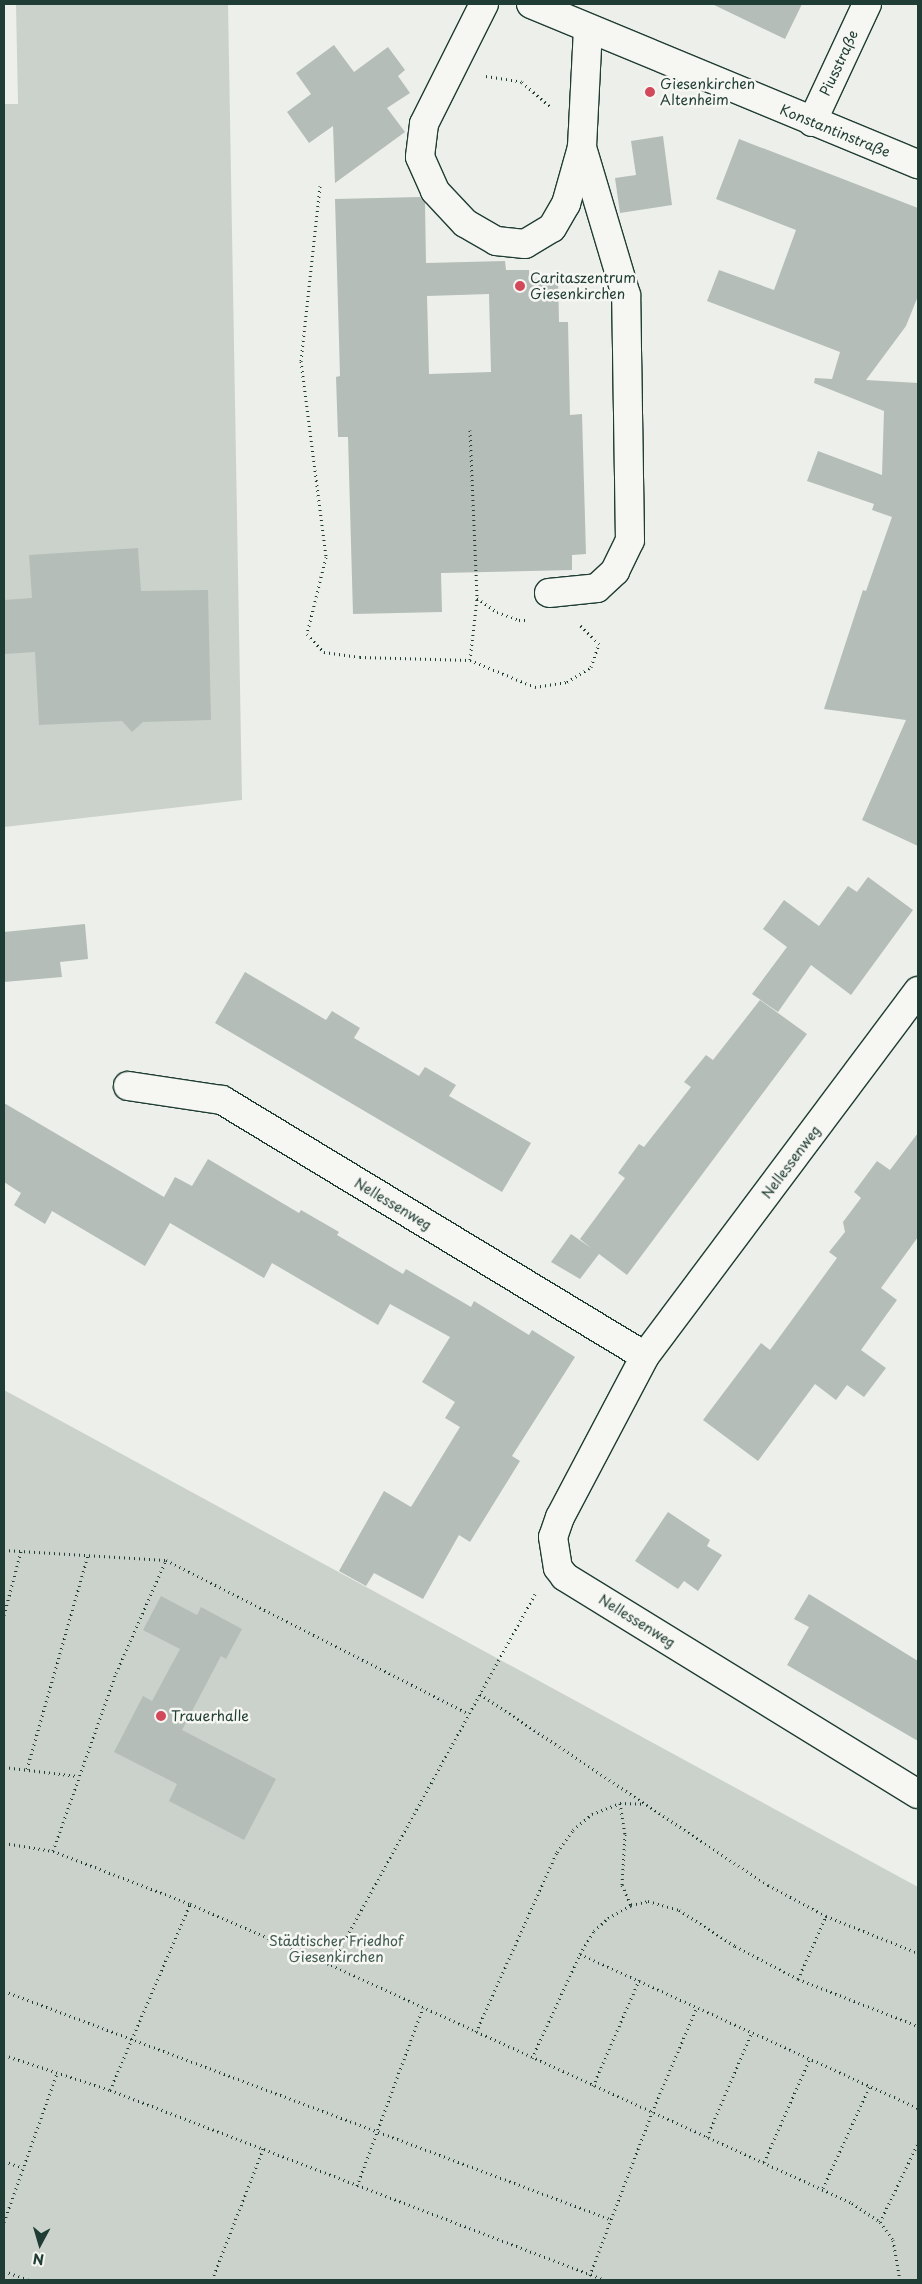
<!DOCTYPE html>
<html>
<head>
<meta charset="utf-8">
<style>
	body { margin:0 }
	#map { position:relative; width:922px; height:2284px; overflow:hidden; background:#edefea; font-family:"Playpen Sans",sans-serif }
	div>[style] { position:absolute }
	.green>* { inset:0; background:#cbd2cc }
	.building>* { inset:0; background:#b4bdb8 }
	.path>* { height:3px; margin-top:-1.5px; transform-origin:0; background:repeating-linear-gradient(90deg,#1f3d34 0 1px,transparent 0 5px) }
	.roads { filter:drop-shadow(1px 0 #1f3d34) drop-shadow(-1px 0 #1f3d34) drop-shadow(0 1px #1f3d34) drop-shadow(0 -1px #1f3d34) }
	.minor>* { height:28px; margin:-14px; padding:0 14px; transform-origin:14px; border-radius:14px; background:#f6f6f2 }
	.dots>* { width:14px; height:14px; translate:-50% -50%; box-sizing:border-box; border:2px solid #f6f6f2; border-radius:50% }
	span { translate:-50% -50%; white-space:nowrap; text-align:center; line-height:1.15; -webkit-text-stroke:5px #f6f6f2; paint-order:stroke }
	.street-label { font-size:14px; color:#1f3d34 }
	.poi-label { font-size:14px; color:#1f3d34 }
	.left { translate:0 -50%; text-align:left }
	.park-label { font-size:14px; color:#415b52 }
	.frame { position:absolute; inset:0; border:5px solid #1f3d34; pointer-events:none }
	.north { position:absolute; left:15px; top:2219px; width:50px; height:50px; -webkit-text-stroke:4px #f6f6f2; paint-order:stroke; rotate:186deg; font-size:14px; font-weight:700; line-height:20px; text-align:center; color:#1f3d34 }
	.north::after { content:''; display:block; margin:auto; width:18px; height:22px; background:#1f3d34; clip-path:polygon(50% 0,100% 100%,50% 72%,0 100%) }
</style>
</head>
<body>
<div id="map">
	<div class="green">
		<i style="clip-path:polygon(16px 4px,228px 4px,242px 800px,4px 827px,4px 104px,18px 104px)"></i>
		<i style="clip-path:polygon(4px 1390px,918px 1887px,918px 2280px,4px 2280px)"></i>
	</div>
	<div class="building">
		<i style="clip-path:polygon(712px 4px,802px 4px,785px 39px)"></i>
		<i style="clip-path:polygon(334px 45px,354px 72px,388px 47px,405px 70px,398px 76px,410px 93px,387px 108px,405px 132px,335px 183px,333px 126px,309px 143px,287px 112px,311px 94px,296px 73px)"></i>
		<i style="clip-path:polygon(663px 136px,672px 205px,620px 213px,615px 178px,636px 175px,631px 141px)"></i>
		<i style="clip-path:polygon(739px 139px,918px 208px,918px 296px,906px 326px,866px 380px,918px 383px,918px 846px,862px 820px,906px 720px,824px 709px,863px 590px,866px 591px,892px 517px,872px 510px,874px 504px,807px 481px,818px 451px,882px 475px,884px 411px,814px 383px,815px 378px,832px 379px,840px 352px,707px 301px,719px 270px,774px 290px,796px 230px,716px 199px)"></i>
		<i style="clip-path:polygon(evenodd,420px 197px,425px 203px,426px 263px,505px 261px,506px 270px,529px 270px,529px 279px,558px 278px,559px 322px,568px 322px,570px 415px,582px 414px,586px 554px,572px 555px,572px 570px,441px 573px,442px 612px,353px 614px,348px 437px,338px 437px,336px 377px,340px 376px,335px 199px,420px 197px,489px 294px,491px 372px,429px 374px,427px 296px,489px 294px)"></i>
		<i style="clip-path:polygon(138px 548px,141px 591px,208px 590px,211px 720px,143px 722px,132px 732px,122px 721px,39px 725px,35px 652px,4px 654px,4px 600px,32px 598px,29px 555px)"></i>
		<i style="clip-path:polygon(868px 877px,913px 910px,851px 995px,811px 965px,778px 1012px,752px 994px,787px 947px,763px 929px,784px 900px,819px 926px,848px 886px,857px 892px)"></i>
		<i style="clip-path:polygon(85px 924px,88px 959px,60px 962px,62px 977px,4px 982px,4px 932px)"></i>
		<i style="clip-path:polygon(245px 972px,326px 1020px,332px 1011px,360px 1028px,354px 1038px,419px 1076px,425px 1067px,456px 1085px,449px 1096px,531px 1143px,502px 1192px,215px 1023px)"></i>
		<i style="clip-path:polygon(760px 1000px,807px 1034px,627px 1275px,599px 1254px,580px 1279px,551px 1262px,571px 1234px,591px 1248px,580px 1239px,625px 1178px,618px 1173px,639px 1144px,644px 1147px,691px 1087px,684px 1082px,706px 1055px,713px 1060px)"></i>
		<i style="clip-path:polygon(4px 1103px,164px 1197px,175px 1177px,192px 1186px,208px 1159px,299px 1213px,301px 1210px,339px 1232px,337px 1235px,403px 1274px,406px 1269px,471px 1307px,474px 1301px,529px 1335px,532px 1330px,575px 1357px,512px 1456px,520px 1461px,499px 1495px,470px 1542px,459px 1535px,423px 1599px,374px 1573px,366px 1586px,339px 1571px,384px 1491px,411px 1507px,460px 1427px,445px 1418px,455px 1402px,422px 1382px,450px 1337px,390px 1304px,378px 1325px,272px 1263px,264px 1278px,170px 1223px,145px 1266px,52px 1211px,45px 1224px,14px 1205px,21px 1193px,4px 1182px)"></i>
		<i style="clip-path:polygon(918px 1133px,918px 1237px,881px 1288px,897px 1300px,861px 1350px,886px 1368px,864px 1397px,847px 1385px,836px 1400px,815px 1384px,758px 1461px,703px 1420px,761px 1343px,770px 1350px,837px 1258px,829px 1252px,845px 1232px,843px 1222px,861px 1198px,854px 1192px,877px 1161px,890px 1170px)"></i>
		<i style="clip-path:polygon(668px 1512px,710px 1540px,707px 1546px,722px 1555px,698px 1591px,684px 1581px,678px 1589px,635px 1561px)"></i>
		<i style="clip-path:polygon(809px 1594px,918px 1661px,918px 1741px,787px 1665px,809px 1627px,794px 1619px)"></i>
		<i style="clip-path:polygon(161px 1596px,197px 1615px,201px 1607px,242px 1629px,226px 1659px,221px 1656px,182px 1730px,276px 1779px,244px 1840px,169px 1801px,177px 1784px,114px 1752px,143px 1696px,152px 1701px,180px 1649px,143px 1630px)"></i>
	</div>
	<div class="path">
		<i style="left:486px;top:76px;width:36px;rotate:9deg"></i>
		<i style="left:522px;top:82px;width:37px;rotate:41deg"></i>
		<i style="left:320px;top:186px;width:176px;rotate:96.2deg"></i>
		<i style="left:301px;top:361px;width:198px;rotate:82.7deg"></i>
		<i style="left:326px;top:557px;width:79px;rotate:103.9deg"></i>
		<i style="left:307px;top:634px;width:25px;rotate:47deg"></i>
		<i style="left:324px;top:652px;width:36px;rotate:8deg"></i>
		<i style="left:360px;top:657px;width:110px;rotate:1.6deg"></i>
		<i style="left:470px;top:660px;width:70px;rotate:22.6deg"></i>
		<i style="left:535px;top:687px;width:32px;rotate:-9deg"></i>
		<i style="left:567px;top:682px;width:28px;rotate:-32deg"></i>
		<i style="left:591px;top:667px;width:24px;rotate:-71deg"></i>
		<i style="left:599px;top:644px;width:28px;rotate:-135deg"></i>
		<i style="left:470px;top:430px;width:168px;rotate:87.6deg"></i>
		<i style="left:477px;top:598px;width:24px;rotate:35deg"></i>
		<i style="left:497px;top:612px;width:23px;rotate:20deg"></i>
		<i style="left:519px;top:620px;width:10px"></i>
		<i style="left:470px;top:660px;width:61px;rotate:-83.5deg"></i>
		<i style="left:4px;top:1550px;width:162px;rotate:3.5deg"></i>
		<i style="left:535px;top:1594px;width:423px;rotate:118.8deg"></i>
		<i style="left:331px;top:1965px;width:573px;rotate:24.55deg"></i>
		<i style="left:852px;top:2203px;width:34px;rotate:34deg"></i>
		<i style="left:880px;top:2222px;width:22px;rotate:54deg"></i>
		<i style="left:893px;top:2240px;width:41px;rotate:80.1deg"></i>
		<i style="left:4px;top:1615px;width:66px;rotate:-75.1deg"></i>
		<i style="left:480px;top:1694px;width:346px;rotate:33.6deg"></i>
		<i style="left:768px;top:1885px;width:66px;rotate:28.1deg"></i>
		<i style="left:826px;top:1916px;width:99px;rotate:21.9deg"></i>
		<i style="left:4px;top:1767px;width:74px;rotate:7deg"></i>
		<i style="left:27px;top:1769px;width:223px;rotate:-74.1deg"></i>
		<i style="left:620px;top:1803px;width:31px;rotate:81deg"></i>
		<i style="left:625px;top:1834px;width:51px;rotate:93.4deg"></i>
		<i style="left:622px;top:1885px;width:22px;rotate:66deg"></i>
		<i style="left:4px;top:1843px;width:50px;rotate:9.3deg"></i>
		<i style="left:53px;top:1851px;width:147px;rotate:21.1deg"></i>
		<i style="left:190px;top:1904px;width:154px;rotate:23.4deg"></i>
		<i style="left:53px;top:1851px;width:189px;rotate:-70.5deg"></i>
		<i style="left:116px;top:1673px;width:124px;rotate:-66.1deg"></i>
		<i style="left:166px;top:1560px;width:340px;rotate:26.9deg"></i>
		<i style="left:580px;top:1954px;width:371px;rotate:24.5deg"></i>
		<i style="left:798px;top:1979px;width:69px;rotate:-66deg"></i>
		<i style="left:4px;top:1991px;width:647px;rotate:20.62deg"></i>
		<i style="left:476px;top:2032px;width:197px;rotate:-65.8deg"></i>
		<i style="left:557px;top:1852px;width:27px;rotate:-54deg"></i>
		<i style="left:573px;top:1830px;width:25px;rotate:-40deg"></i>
		<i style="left:592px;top:1814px;width:30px;rotate:-21deg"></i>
		<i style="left:620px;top:1803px;width:24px;rotate:2deg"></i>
		<i style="left:4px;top:2055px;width:112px;rotate:18.3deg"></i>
		<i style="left:110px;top:2090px;width:530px;rotate:21deg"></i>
		<i style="left:532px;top:2058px;width:115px;rotate:-65.2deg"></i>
		<i style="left:580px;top:1954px;width:27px;rotate:-59deg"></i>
		<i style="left:594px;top:1931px;width:19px;rotate:-43deg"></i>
		<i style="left:608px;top:1918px;width:26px;rotate:-29deg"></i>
		<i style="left:631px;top:1905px;width:17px;rotate:-13deg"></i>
		<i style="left:648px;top:1901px;width:32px;rotate:16deg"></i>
		<i style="left:679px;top:1910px;width:67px;rotate:32.7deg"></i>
		<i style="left:735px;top:1946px;width:71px;rotate:27.6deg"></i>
		<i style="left:798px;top:1979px;width:129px;rotate:21.4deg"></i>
		<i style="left:593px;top:2086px;width:116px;rotate:-66.5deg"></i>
		<i style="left:110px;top:2090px;width:202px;rotate:-66.7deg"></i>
		<i style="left:707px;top:2137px;width:114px;rotate:-66.8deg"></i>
		<i style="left:4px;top:2161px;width:20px;rotate:20deg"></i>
		<i style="left:764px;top:2162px;width:114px;rotate:-66.1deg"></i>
		<i style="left:357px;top:2186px;width:190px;rotate:-69.7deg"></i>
		<i style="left:823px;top:2188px;width:112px;rotate:-65.3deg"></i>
		<i style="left:4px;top:2222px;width:158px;rotate:-70.4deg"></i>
		<i style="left:880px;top:2222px;width:88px;rotate:-64.3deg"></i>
		<i style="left:4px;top:2271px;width:27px;rotate:20deg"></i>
		<i style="left:212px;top:2280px;width:141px;rotate:-68.7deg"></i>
		<i style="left:588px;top:2280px;width:180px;rotate:-69.1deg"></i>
		<i style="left:652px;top:2112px;width:114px;rotate:-66.8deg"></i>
	</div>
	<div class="roads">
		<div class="minor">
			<i style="left:484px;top:4px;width:134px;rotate:116.6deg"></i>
			<i style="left:424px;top:124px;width:33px;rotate:97deg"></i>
			<i style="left:420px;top:157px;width:37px;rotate:66deg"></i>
			<i style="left:435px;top:191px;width:44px;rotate:46.8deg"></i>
			<i style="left:465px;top:223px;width:36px;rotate:30deg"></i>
			<i style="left:496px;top:241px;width:29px;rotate:6deg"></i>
			<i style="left:525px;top:244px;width:31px;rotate:-31deg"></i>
			<i style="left:552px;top:228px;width:28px;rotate:-60deg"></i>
			<i style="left:566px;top:204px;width:59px;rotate:-74.3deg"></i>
			<i style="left:582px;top:147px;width:119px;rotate:-87.1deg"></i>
			<i style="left:531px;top:4px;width:419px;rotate:22.5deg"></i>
			<i style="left:812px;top:122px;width:130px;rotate:-65deg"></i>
			<i style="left:549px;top:593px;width:48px;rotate:-5.9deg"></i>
			<i style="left:597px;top:588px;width:25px;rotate:-43deg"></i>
			<i style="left:615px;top:571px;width:34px;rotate:-64deg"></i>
			<i style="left:630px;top:540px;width:245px;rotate:-90.9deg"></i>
			<i style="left:626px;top:295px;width:154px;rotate:-106.6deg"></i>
			<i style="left:918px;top:991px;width:456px;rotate:126.8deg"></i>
			<i style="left:645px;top:1356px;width:182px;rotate:117.8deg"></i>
			<i style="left:560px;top:1517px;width:21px;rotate:109deg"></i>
			<i style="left:553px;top:1537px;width:31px;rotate:81deg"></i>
			<i style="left:558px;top:1568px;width:11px;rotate:52deg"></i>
			<i style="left:565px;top:1577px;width:414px;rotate:31.6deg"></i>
			<i style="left:128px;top:1086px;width:95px;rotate:8.5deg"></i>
			<i style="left:222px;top:1100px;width:494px;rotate:31.2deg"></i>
		</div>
	</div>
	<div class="dots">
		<i style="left:650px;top:92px;background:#d1495b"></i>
		<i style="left:520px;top:286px;background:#d1495b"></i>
		<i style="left:161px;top:1716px;background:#d1495b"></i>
	</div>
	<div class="street-label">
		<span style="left:839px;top:63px;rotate:-65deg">Piusstraße</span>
		<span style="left:835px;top:131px;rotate:22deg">Konstantinstraße</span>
		<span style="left:791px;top:1162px;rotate:-53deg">Nellessenweg</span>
		<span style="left:393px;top:1204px;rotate:31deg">Nellessenweg</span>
		<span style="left:637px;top:1621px;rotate:32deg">Nellessenweg</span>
	</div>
	<div class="poi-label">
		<span class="left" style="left:660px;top:92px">Giesenkirchen<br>Altenheim</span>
		<span class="left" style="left:530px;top:286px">Caritaszentrum<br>Giesenkirchen</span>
		<span class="left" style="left:171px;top:1716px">Trauerhalle</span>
	</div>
	<div class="park-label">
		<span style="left:336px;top:1949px">Städtischer Friedhof<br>Giesenkirchen</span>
	</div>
	<div class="frame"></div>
	<div class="north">N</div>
</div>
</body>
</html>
